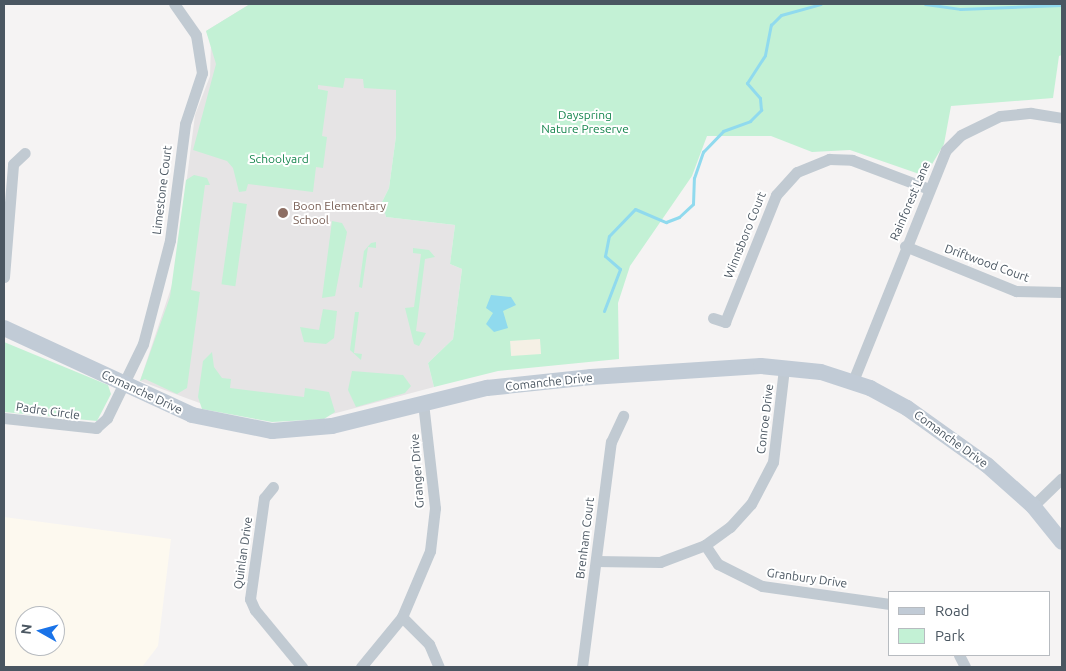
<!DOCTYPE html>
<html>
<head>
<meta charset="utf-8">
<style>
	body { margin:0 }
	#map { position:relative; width:1066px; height:671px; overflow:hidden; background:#f5f3f3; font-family:Ubuntu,sans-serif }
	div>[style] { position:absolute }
	.commercial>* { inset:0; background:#fdf9ef }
	.education>* { inset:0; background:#e6e4e5 }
	.green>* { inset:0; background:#c3f1d5; transform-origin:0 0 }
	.sand>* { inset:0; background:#f5f0e5; transform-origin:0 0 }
	.water>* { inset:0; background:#90daee }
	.stream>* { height:3px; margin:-1.5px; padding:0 1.5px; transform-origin:1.5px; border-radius:1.5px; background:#90daee }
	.street>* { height:11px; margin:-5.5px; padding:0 5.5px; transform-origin:5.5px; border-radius:5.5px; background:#c1cad2 }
	.secondary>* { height:16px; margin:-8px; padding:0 8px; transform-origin:8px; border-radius:8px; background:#c1cbd6 }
	.dots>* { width:14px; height:14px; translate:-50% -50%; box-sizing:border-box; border:2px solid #fff; border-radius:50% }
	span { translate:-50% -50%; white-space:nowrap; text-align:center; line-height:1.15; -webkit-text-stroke:4px #fff; paint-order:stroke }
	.park-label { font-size:12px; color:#17864f }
	.street-label { font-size:12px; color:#4a5661 }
	.education-label { font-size:12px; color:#785e54 }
	.left { translate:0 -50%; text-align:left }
	.frame { position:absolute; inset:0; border:5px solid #4a5661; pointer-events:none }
	.legend { position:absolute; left:888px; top:591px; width:162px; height:65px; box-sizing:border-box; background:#fff; border:1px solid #b7bbc0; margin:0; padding:6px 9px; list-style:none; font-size:15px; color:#4a5661 }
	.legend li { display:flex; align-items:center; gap:10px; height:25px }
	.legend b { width:25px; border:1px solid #b7bbc0 }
	.north { position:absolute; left:15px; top:606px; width:50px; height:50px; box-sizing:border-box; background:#fff; border:1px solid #b7bbc0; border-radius:50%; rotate:277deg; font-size:14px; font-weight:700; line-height:20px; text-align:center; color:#4a5661 }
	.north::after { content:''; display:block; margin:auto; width:18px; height:22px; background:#1a73e8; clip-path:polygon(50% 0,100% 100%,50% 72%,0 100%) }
</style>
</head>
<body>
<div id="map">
	<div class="commercial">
		<i style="clip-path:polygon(evenodd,4px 517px,171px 539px,158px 646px,142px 667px,4px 667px,4px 517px,25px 616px,55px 616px,55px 646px,25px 646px,25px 616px)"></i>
	</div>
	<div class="education">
		<i style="clip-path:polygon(250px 4px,396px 90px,396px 136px,389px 188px,382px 202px,386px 217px,455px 225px,450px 264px,462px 269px,453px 339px,428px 363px,434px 387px,325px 416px,224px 412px,140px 381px,174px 279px,195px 115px,210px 76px,211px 44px,206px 31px)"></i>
	</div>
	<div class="green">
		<i style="clip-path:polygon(250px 4px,1062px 4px,1062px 55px,1059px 56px,1053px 98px,951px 106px,944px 144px,925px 176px,850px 150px,812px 152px,771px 136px,707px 136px,692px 176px,630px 266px,618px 303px,619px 359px,498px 371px,434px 387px,428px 363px,453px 339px,462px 269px,450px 264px,455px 225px,386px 217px,382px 202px,389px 188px,396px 136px,396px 90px,364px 88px,363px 79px,345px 78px,343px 88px,318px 85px,318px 89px,328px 91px,322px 136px,327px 137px,323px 168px,316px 167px,313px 192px,248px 184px,246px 191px,239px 192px,233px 168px,227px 161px,193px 150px,216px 64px,206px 31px)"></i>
		<i style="clip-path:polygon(194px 175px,207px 178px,210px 185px,205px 185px,191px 290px,200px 292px,187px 388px,177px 394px,145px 379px,140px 381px,170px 297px,186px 180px)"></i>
		<i style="left:233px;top:202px;width:14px;height:83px;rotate:8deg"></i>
		<i style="clip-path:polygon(332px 221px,342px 223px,347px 232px,335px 296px,322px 298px)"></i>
		<i style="clip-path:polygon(376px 242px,376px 248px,368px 247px,362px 288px,359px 287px,364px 251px,371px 243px)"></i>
		<i style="clip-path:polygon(413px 248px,429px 250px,435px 257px,425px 259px,416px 331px,426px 333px,419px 346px,414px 344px,405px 308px,414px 307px,421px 254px,413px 253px)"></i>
		<i style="clip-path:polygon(323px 309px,337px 311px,334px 338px,326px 344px,304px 342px,300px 327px,319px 330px)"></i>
		<i style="clip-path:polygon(355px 312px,359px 312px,354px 353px,362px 354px,361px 360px,350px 350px)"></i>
		<i style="clip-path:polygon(4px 342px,108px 385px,111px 394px,97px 421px,4px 412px)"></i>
		<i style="clip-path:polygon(212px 352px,214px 367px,222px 378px,231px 379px,230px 388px,304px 397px,305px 388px,329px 392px,335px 412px,324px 419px,272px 422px,202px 409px,198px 397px,203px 361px)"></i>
		<i style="clip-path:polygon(352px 371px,403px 375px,411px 386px,405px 393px,356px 407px,348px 390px)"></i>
	</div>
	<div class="sand">
		<i style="left:540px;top:339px;width:15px;height:30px;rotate:86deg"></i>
	</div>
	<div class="water">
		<i style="clip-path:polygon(491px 295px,511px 297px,516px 305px,503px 311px,508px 328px,494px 332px,486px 324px,493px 313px,486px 308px)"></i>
	</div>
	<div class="stream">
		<i style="left:925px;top:4px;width:35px;rotate:8deg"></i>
		<i style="left:960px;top:9px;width:102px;rotate:-2.2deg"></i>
		<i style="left:604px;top:311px;width:45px;rotate:-69.1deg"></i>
		<i style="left:620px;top:269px;width:20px;rotate:-139deg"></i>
		<i style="left:605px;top:256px;width:20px;rotate:-79deg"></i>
		<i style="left:609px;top:236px;width:37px;rotate:-46deg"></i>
		<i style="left:635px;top:209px;width:34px;rotate:23deg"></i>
		<i style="left:666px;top:222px;width:14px;rotate:-21deg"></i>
		<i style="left:679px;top:217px;width:19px;rotate:-43deg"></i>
		<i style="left:693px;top:204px;width:26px;rotate:-88deg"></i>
		<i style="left:694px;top:178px;width:28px;rotate:-71deg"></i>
		<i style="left:703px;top:152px;width:29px;rotate:-46deg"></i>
		<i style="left:723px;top:131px;width:29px;rotate:-20deg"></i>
		<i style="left:750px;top:121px;width:16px;rotate:-45deg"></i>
		<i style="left:761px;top:110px;width:12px;rotate:-95deg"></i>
		<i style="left:760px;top:98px;width:20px;rotate:-131deg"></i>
		<i style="left:747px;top:83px;width:33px;rotate:-57deg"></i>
		<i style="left:765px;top:55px;width:31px;rotate:-79deg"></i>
		<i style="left:771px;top:25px;width:14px;rotate:-45deg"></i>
		<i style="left:781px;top:15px;width:41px;rotate:-15.4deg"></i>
	</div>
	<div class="street">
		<i style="left:905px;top:246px;width:120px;rotate:22.1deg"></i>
		<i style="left:1016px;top:291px;width:46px;rotate:1.2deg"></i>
		<i style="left:4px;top:277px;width:113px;rotate:-85.4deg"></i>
		<i style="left:13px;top:164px;width:16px;rotate:-43deg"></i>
		<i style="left:713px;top:318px;width:13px;rotate:18deg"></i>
		<i style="left:725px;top:322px;width:137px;rotate:-68.1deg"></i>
		<i style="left:776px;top:195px;width:31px;rotate:-48deg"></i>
		<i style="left:797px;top:172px;width:35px;rotate:-22deg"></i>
		<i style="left:829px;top:159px;width:23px;rotate:2deg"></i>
		<i style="left:852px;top:160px;width:82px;rotate:20.6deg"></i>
		<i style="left:853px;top:381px;width:249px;rotate:-68.1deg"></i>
		<i style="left:946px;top:150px;width:21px;rotate:-45deg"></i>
		<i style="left:961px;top:135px;width:43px;rotate:-26deg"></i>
		<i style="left:1000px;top:116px;width:31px;rotate:-6deg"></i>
		<i style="left:1031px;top:113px;width:31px;rotate:9deg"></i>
		<i style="left:4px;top:418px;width:93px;rotate:6.2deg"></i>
		<i style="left:96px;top:428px;width:15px;rotate:-42deg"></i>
		<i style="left:107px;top:418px;width:82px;rotate:-64.1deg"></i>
		<i style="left:143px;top:344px;width:107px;rotate:-75.4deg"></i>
		<i style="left:170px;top:240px;width:117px;rotate:-82.6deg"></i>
		<i style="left:185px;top:124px;width:54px;rotate:-71.6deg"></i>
		<i style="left:202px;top:73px;width:38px;rotate:-99deg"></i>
		<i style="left:196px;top:35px;width:38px;rotate:-125deg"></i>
		<i style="left:273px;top:487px;width:14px;rotate:129deg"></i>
		<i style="left:264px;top:498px;width:102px;rotate:97.9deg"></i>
		<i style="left:250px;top:599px;width:12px;rotate:66deg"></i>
		<i style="left:255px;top:610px;width:74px;rotate:50.5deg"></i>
		<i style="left:1033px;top:506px;width:40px;rotate:-44deg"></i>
		<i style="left:705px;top:545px;width:23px;rotate:56deg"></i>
		<i style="left:718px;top:564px;width:49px;rotate:26.6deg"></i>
		<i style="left:762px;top:586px;width:129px;rotate:8deg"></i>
		<i style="left:596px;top:561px;width:64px;rotate:0.9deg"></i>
		<i style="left:660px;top:562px;width:48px;rotate:-20.7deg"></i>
		<i style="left:705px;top:545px;width:31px;rotate:-36deg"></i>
		<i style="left:730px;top:527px;width:31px;rotate:-48deg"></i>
		<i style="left:751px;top:504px;width:47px;rotate:-62.4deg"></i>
		<i style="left:773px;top:462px;width:95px;rotate:-83.3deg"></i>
		<i style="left:402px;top:617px;width:38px;rotate:45deg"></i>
		<i style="left:429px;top:644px;width:25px;rotate:67deg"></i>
		<i style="left:959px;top:655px;width:13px;rotate:63deg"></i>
		<i style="left:361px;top:667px;width:65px;rotate:-50.6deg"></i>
		<i style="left:402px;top:617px;width:72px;rotate:-67deg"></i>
		<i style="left:430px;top:551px;width:43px;rotate:-83.4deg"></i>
		<i style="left:435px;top:508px;width:107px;rotate:-96.5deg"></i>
		<i style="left:582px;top:667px;width:227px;rotate:-82.7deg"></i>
		<i style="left:611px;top:442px;width:29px;rotate:-65deg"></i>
	</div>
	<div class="secondary">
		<i style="left:4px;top:328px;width:207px;rotate:24.8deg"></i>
		<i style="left:192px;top:415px;width:82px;rotate:11.3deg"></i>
		<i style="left:272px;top:431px;width:60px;rotate:-4.8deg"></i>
		<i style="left:332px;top:426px;width:160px;rotate:-13.8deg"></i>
		<i style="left:487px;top:388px;width:105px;rotate:-6deg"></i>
		<i style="left:591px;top:377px;width:170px;rotate:-3.7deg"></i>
		<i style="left:761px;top:366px;width:60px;rotate:5.7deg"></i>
		<i style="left:821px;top:372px;width:52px;rotate:18.1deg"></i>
		<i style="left:870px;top:388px;width:42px;rotate:28.4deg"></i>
		<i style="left:907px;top:408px;width:98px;rotate:35.5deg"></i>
		<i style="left:987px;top:465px;width:62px;rotate:41.7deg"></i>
		<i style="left:1033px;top:506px;width:46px;rotate:51.1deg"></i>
	</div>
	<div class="dots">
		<i style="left:283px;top:213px;background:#8d6e63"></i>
	</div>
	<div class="park-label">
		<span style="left:585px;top:122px">Dayspring<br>Nature Preserve</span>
		<span style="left:279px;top:159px">Schoolyard</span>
	</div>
	<div class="street-label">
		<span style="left:162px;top:190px;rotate:-83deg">Limestone Court</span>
		<span style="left:910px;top:201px;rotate:-67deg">Rainforest Lane</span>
		<span style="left:745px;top:235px;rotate:-68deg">Winnsboro Court</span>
		<span style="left:987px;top:263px;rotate:20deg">Driftwood Court</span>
		<span style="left:549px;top:382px;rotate:-6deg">Comanche Drive</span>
		<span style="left:142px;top:392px;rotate:25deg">Comanche Drive</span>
		<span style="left:48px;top:411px;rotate:8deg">Padre Circle</span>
		<span style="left:765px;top:419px;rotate:-83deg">Conroe Drive</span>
		<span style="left:951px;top:439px;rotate:36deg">Comanche Drive</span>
		<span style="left:417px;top:471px;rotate:-94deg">Granger Drive</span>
		<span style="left:585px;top:538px;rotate:-83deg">Brenham Court</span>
		<span style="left:243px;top:553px;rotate:-82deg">Quinlan Drive</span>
		<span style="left:807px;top:578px;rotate:8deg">Granbury Drive</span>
	</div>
	<div class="education-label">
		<span class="left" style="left:293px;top:213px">Boon Elementary<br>School</span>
	</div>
	<div class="frame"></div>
	<ul class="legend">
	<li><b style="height:6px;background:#c1cbd6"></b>Road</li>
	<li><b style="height:14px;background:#c3f1d5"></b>Park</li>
	</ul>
	<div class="north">N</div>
</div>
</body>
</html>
